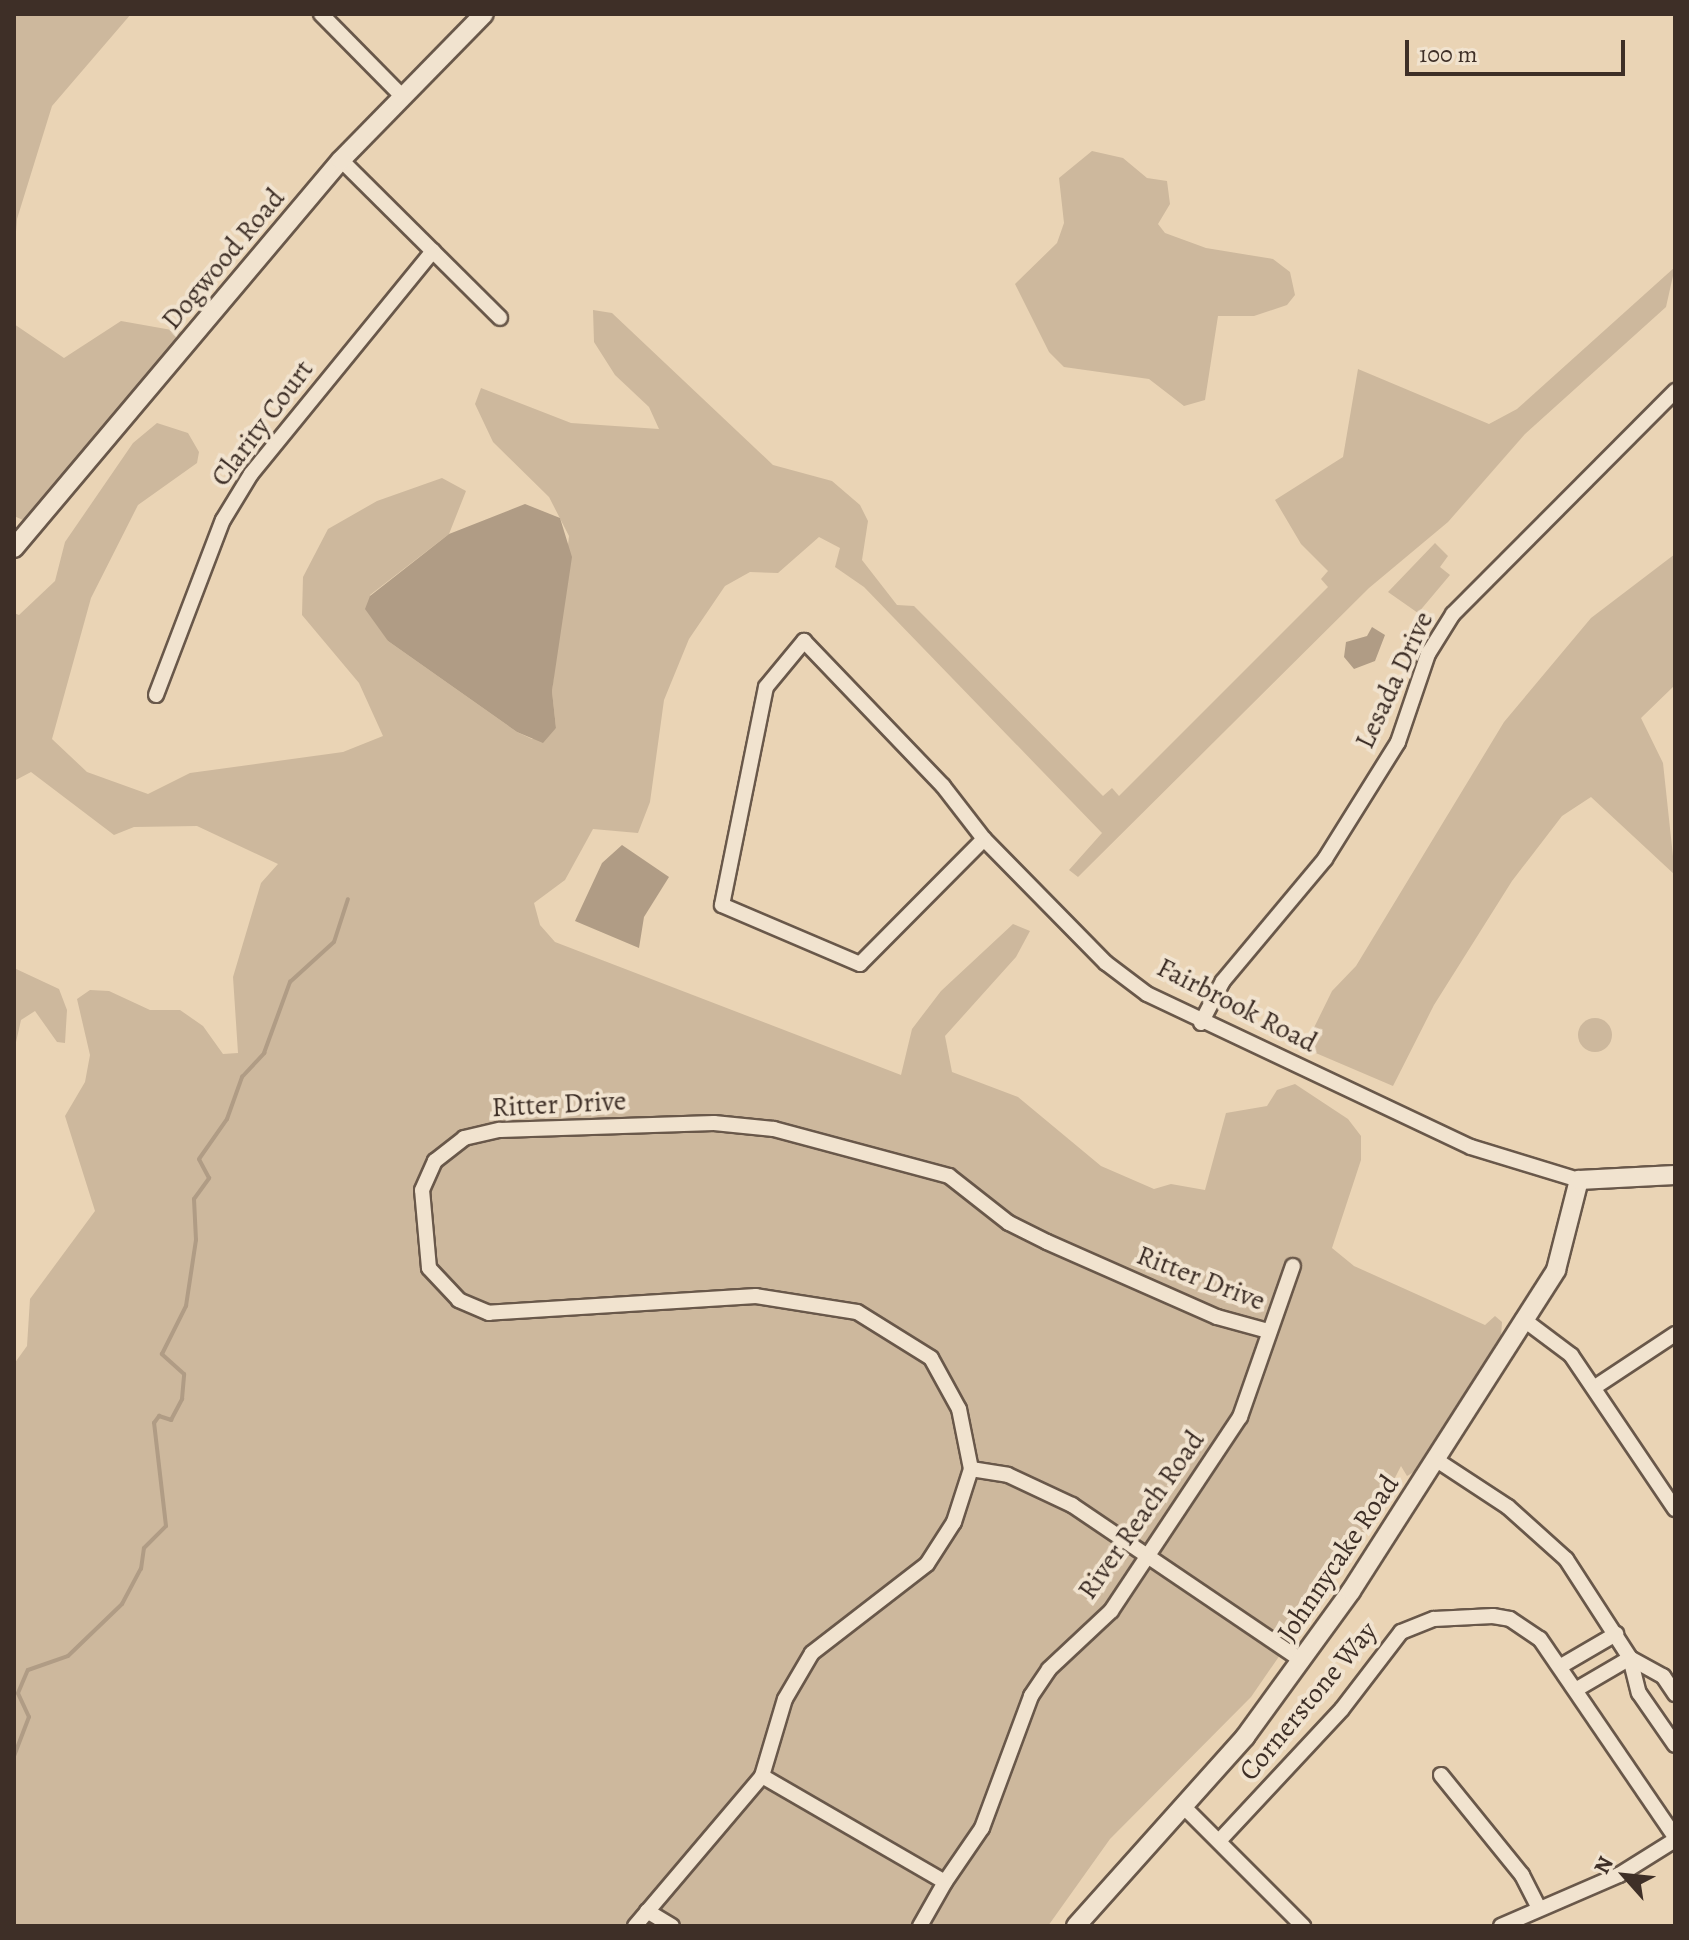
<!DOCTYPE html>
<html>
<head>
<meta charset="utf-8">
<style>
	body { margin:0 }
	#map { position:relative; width:1689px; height:1940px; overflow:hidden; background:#ead4b5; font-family:Alegreya,serif }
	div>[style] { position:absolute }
	.green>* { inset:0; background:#cdb89d }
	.round { border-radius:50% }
	.water>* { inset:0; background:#b09c85 }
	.stream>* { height:4px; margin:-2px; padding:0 2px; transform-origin:2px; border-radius:2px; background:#b09c85 }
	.roads { filter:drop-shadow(2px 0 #69584a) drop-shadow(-2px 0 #69584a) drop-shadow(0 2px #69584a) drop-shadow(0 -2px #69584a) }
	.minor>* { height:14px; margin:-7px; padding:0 7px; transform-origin:7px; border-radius:7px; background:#f1e3cf }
	.tertiary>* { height:18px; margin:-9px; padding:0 9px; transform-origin:9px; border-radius:9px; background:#f1e3cf }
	span { translate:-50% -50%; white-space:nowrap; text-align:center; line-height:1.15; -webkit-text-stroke:8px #f1e3cf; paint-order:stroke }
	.street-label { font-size:28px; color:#3e2f27 }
	.frame { position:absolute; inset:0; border:16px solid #3e2f27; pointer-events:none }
	.north { position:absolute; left:1585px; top:1836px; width:80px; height:80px; -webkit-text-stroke:6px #f1e3cf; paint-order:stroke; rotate:297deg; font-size:22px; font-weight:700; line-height:32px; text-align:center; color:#3e2f27 }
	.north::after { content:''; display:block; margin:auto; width:28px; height:36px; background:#3e2f27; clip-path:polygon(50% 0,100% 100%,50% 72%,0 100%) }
	.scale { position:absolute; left:1405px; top:40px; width:220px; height:36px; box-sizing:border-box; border:4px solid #3e2f27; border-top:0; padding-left:10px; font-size:24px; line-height:28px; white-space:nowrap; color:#3e2f27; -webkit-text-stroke:6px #f1e3cf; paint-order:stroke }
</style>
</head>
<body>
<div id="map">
	<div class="green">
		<i style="clip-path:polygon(14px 14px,131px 14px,52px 106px,17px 219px,14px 258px)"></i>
		<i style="clip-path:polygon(1092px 151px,1123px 158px,1147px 178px,1167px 181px,1170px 204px,1158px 224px,1165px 233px,1206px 248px,1273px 259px,1290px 272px,1295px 295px,1287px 305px,1254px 316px,1218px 316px,1205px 400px,1184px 406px,1149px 379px,1064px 367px,1049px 352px,1015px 284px,1057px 243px,1064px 223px,1059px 178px)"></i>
		<i style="clip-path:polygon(1675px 267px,1666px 307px,1525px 434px,1448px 522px,1369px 588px,1078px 877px,1069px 870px,1102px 833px,864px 587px,835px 567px,840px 548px,819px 537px,778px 573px,750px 572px,725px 586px,689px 639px,664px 700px,650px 802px,638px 833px,593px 829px,565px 880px,534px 903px,540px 925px,555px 942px,901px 1075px,912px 1029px,941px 991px,1013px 924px,1030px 931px,1016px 957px,945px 1036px,952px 1072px,1018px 1097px,1101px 1166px,1154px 1189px,1171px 1184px,1205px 1190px,1226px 1113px,1267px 1106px,1277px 1090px,1295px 1084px,1348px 1119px,1361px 1136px,1361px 1160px,1332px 1248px,1354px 1266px,1485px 1325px,1495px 1316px,1502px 1322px,1501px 1337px,1414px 1472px,1407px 1476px,1401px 1466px,1374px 1519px,1251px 1697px,1110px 1839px,1048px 1926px,14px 1926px,14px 1364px,27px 1346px,30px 1299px,95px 1211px,65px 1116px,85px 1082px,90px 1055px,77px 999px,90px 990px,109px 991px,150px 1010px,180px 1010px,203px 1026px,223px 1054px,238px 1053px,233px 977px,261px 883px,278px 864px,197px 826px,134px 827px,114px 835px,31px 772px,14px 781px,14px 613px,19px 615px,55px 581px,65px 542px,133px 443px,157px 423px,188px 433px,199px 452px,197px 463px,138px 505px,91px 598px,52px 739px,87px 772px,148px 794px,190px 773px,343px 752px,383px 736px,359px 683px,302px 615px,303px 577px,328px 529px,377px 501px,442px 478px,466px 491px,449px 534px,370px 595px,388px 641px,517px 732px,532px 739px,556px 728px,552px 691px,569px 536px,549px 497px,493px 442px,475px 404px,481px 388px,571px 423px,659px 429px,649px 407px,615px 375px,594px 342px,593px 310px,612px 313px,773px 465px,832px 481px,860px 505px,868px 521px,862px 560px,897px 605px,914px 606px,1103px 796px,1112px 788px,1119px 796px,1328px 587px,1321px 579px,1328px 571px,1301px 544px,1275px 500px,1343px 457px,1358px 369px,1489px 424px,1517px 409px)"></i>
		<i style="clip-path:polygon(121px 321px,183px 332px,23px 520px,14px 516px,14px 324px,64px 358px)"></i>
		<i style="clip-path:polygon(1435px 543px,1448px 556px,1440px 567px,1450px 575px,1418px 613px,1388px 592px)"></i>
		<i style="clip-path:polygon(1675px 554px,1675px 685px,1641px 718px,1663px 763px,1675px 875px,1591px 797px,1562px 816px,1512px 881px,1434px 1005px,1393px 1086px,1304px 1048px,1332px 991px,1356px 966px,1504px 722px,1591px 618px)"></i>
		<i style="clip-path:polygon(14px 968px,59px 989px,67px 1010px,65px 1043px,57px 1042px,35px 1011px,21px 1020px,14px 1051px)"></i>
		<i class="round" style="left:1578px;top:1018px;width:34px;height:34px"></i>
	</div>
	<div class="water">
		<i style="clip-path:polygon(525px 504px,560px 518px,572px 557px,552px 691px,556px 728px,543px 743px,517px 732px,388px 641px,365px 609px,370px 596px,449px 534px)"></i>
		<i style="clip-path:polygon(1372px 627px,1385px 635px,1375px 661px,1354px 669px,1344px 657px,1346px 642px,1367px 636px)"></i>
		<i style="clip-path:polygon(622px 845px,669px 877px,644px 917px,639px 948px,575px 921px,602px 863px)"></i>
	</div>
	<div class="stream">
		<i style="left:14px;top:1756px;width:42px;rotate:-69deg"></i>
		<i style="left:29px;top:1717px;width:26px;rotate:-115deg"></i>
		<i style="left:18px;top:1693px;width:25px;rotate:-67deg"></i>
		<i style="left:28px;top:1670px;width:42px;rotate:-19.3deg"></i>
		<i style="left:68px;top:1656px;width:75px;rotate:-43.9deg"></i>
		<i style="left:122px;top:1604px;width:40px;rotate:-62deg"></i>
		<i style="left:141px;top:1569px;width:21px;rotate:-82deg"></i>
		<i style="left:144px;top:1548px;width:31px;rotate:-45deg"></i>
		<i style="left:166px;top:1526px;width:104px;rotate:-96.6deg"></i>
		<i style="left:154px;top:1423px;width:9px;rotate:-54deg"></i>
		<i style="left:159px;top:1416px;width:13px;rotate:18deg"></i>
		<i style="left:171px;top:1420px;width:24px;rotate:-62deg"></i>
		<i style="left:182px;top:1399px;width:25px;rotate:-85deg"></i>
		<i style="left:184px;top:1374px;width:30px;rotate:-138deg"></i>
		<i style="left:162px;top:1354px;width:54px;rotate:-63.4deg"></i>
		<i style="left:186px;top:1306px;width:67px;rotate:-81.4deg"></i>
		<i style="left:196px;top:1240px;width:41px;rotate:-92.8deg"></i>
		<i style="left:194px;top:1199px;width:26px;rotate:-54deg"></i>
		<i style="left:209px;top:1178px;width:21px;rotate:-118deg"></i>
		<i style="left:199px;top:1159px;width:49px;rotate:-55deg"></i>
		<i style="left:227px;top:1119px;width:45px;rotate:-70.3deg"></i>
		<i style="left:242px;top:1077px;width:33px;rotate:-47deg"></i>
		<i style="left:264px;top:1053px;width:76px;rotate:-69.9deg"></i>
		<i style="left:290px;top:982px;width:59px;rotate:-42.3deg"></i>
		<i style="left:334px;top:942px;width:45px;rotate:-72deg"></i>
	</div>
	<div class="roads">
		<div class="minor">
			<i style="left:321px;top:14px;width:114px;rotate:45.4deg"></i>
			<i style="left:341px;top:160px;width:224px;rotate:44.8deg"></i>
			<i style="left:156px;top:695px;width:187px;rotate:-69.1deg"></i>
			<i style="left:223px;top:520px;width:54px;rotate:-58.7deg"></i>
			<i style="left:251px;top:474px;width:288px;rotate:-50.8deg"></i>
			<i style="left:984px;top:839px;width:176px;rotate:134.8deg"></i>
			<i style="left:860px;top:964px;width:150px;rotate:-156.9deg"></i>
			<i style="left:722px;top:905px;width:222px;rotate:-78.6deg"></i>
			<i style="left:766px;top:687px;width:60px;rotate:-50.4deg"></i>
			<i style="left:804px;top:641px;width:201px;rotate:46.2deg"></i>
			<i style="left:943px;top:786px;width:67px;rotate:52.3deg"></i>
			<i style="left:984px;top:839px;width:174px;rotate:45.5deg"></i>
			<i style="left:1106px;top:963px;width:51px;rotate:37.1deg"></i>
			<i style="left:1147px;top:994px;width:358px;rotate:25.3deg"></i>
			<i style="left:1471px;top:1147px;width:113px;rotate:17deg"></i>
			<i style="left:1201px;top:1023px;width:47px;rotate:-62.4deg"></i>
			<i style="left:1223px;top:981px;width:159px;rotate:-50.1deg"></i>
			<i style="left:1325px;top:859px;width:138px;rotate:-58deg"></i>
			<i style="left:1398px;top:742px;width:93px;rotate:-71.2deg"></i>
			<i style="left:1428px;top:654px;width:47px;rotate:-58deg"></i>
			<i style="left:1453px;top:614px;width:315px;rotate:-45.1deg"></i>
			<i style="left:1523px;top:1319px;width:60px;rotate:36.9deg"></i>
			<i style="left:1571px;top:1355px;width:186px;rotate:56deg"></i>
			<i style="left:1595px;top:1387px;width:96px;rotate:-33.5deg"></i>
			<i style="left:1438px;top:1461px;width:84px;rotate:33.3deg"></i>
			<i style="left:1508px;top:1507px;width:78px;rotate:41.9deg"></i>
			<i style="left:1566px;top:1559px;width:118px;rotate:57.1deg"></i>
			<i style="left:1630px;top:1658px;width:36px;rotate:76deg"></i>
			<i style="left:1639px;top:1693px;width:63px;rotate:55.3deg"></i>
			<i style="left:971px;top:1469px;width:37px;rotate:9deg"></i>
			<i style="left:1008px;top:1475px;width:71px;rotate:25.1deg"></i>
			<i style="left:1072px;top:1505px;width:278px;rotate:34.1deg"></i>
			<i style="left:1630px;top:1658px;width:38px;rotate:29deg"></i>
			<i style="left:1663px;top:1676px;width:22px;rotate:56deg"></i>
			<i style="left:1561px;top:1666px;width:64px;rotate:-30.2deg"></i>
			<i style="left:1577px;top:1689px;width:61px;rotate:-30.3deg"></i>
			<i style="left:1441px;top:1775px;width:129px;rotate:51deg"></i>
			<i style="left:1522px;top:1875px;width:35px;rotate:63deg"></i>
			<i style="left:762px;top:1776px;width:80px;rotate:-73.4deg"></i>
			<i style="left:785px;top:1699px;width:53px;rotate:-59.6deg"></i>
			<i style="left:812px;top:1653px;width:145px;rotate:-37.7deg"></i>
			<i style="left:927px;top:1564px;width:50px;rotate:-57.3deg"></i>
			<i style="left:954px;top:1522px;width:56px;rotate:-72.2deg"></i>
			<i style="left:971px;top:1469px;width:61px;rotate:-101.3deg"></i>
			<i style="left:959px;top:1409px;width:58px;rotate:-118.8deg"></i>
			<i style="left:931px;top:1358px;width:87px;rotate:-148.1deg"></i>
			<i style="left:857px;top:1312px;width:102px;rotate:-171deg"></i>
			<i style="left:756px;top:1296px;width:268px;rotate:176.4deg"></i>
			<i style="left:489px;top:1313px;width:33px;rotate:-157deg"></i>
			<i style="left:459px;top:1300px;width:44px;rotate:-133.2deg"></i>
			<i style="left:429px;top:1268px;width:78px;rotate:-95.1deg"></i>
			<i style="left:422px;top:1190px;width:32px;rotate:-66deg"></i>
			<i style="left:435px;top:1161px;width:37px;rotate:-38deg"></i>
			<i style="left:464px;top:1138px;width:37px;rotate:-13deg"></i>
			<i style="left:500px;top:1130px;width:214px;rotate:-1.9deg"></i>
			<i style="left:714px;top:1123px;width:60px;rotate:5.7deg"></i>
			<i style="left:774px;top:1129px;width:181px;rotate:15deg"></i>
			<i style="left:949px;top:1176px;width:76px;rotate:38.1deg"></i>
			<i style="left:1009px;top:1223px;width:42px;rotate:26.6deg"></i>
			<i style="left:1047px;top:1242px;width:186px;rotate:23.8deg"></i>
			<i style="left:1217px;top:1317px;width:53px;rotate:15.4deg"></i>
			<i style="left:1183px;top:1806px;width:170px;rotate:45deg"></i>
			<i style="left:1219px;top:1841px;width:180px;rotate:-47deg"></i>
			<i style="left:1342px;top:1709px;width:97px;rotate:-52.5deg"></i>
			<i style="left:1401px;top:1632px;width:35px;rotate:-22deg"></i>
			<i style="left:1434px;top:1619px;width:59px;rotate:-2.9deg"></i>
			<i style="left:1493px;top:1616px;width:17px;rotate:10deg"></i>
			<i style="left:1510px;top:1619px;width:36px;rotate:34deg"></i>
			<i style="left:1540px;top:1639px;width:240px;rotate:55.7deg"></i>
			<i style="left:945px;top:1882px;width:65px;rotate:-55.6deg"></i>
			<i style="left:982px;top:1828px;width:141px;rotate:-69.6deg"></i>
			<i style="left:1031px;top:1696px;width:32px;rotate:-56deg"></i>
			<i style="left:1049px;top:1669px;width:85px;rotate:-43.1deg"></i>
			<i style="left:1111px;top:1611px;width:233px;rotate:-56.4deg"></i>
			<i style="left:1240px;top:1417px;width:160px;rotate:-70.7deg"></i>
			<i style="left:647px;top:1911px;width:29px;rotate:31deg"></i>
			<i style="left:635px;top:1926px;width:197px;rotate:-49.7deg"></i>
			<i style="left:762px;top:1776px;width:211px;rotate:30.1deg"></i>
			<i style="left:945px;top:1882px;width:51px;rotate:119.6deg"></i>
			<i style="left:1501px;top:1926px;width:129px;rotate:-23.4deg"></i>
			<i style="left:1619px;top:1875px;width:66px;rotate:-32deg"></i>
		</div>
		<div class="tertiary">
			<i style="left:14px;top:548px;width:507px;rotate:-49.88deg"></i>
			<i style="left:341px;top:160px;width:204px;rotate:-45.6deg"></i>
			<i style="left:1076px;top:1926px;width:254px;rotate:-48.2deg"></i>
			<i style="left:1245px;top:1737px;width:180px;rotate:-54deg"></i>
			<i style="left:1351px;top:1591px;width:381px;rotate:-57.4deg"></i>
			<i style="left:1556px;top:1270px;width:93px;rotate:-75.7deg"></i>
			<i style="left:1579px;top:1180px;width:96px;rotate:-3deg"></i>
		</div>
	</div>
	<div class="street-label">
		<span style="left:223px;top:259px;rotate:-50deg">Dogwood Road</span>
		<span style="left:262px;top:423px;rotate:-53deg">Clarity Court</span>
		<span style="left:1394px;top:680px;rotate:-65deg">Lesada Drive</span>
		<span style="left:1237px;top:1005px;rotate:27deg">Fairbrook Road</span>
		<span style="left:559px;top:1104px;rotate:-3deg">Ritter Drive</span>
		<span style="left:1201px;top:1278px;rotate:21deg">Ritter Drive</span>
		<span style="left:1141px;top:1515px;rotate:-55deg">River Reach Road</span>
		<span style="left:1338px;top:1558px;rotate:-56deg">Johnnycake Road</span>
		<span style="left:1308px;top:1701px;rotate:-50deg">Cornerstone Way</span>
	</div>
	<div class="frame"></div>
	<div class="north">N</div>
	<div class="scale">100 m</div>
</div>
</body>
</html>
